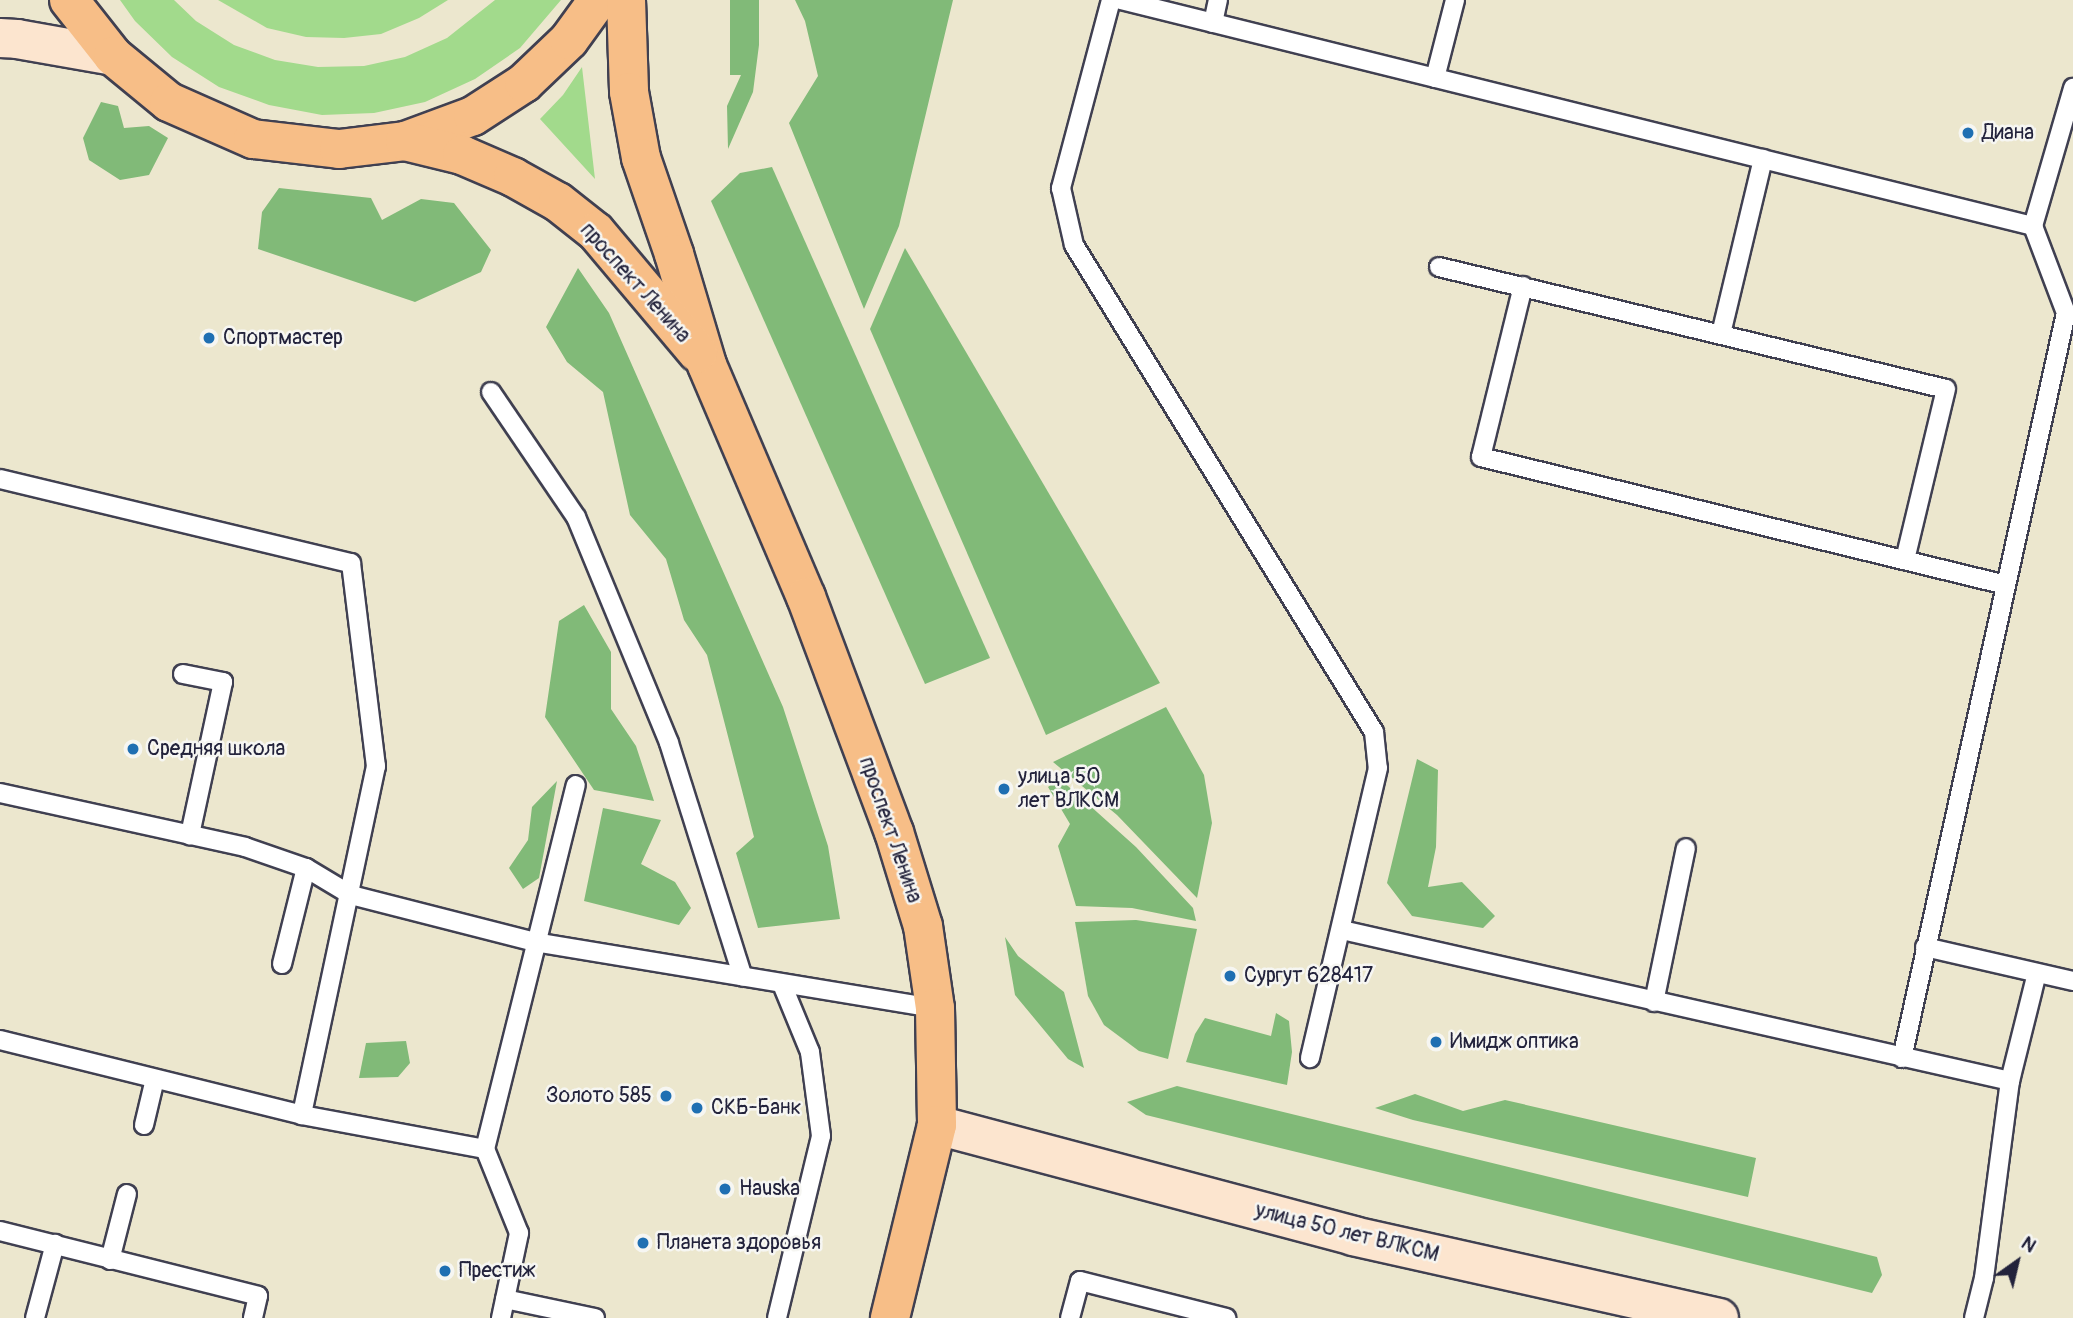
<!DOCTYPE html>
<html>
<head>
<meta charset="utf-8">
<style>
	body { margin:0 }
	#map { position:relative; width:2073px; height:1318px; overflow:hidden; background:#ece7ce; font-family:Pangolin,sans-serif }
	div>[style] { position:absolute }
	.green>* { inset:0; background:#a2da8c }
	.forest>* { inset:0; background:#81ba78 }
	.roads { filter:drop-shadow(2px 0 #404051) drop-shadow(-2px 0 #404051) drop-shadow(0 2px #404051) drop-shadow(0 -2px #404051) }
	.service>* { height:18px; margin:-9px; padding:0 9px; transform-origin:9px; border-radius:9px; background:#fff }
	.secondary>* { height:38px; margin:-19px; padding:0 19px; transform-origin:19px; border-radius:19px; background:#fce5cf }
	.primary>* { height:38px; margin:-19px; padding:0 19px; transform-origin:19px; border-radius:19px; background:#f7be87 }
	.dots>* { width:19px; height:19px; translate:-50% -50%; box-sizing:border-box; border:4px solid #f6f6f2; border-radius:50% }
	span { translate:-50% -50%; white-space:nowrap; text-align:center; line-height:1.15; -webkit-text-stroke:5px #f6f6f2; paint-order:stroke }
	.poi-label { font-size:21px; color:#22223b }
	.left { translate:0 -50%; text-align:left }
	.right { translate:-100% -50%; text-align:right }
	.street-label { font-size:21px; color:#22223b }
	.north { position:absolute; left:1982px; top:1227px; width:70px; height:70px; -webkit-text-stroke:5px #f6f6f2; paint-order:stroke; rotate:34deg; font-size:19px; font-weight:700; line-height:28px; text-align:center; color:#22223b }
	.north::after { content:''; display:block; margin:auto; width:24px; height:32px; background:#22223b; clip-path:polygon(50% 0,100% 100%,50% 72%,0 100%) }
</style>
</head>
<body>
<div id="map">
	<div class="green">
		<i style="clip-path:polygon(120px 0,174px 0,196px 21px,234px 45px,275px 60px,318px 67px,364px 66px,405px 57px,447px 38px,495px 0,561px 0,520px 48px,475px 79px,425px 102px,374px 113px,322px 115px,269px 105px,219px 87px,172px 57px,135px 21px)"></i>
		<i style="clip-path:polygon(218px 0,448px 0,419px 18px,381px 34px,344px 38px,306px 37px,267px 28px)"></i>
		<i style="clip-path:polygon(582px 67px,595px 179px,540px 119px,563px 95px)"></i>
	</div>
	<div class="forest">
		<i style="clip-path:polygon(730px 0,759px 0,759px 45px,753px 92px,728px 149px,727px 106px,741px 75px,730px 75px)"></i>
		<i style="clip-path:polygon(795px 0,953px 0,899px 226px,864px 309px,789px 123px,818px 76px,805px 21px)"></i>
		<i style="clip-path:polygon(101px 102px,118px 106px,124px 128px,149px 126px,168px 138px,149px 175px,120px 180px,89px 160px,83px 138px)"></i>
		<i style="clip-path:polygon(772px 167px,990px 658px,925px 684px,711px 201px,740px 173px)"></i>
		<i style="clip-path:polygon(279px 188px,371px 198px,382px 220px,421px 199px,454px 203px,491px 250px,481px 272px,415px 302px,258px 249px,262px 212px)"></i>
		<i style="clip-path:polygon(905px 248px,1160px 683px,1046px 735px,870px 329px)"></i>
		<i style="clip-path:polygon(578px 268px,609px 313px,783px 707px,828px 846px,840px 919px,758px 928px,736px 853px,754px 837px,707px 655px,684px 620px,666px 559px,630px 515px,603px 392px,567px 362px,546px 327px)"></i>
		<i style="clip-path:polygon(584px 605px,611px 652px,611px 709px,636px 746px,654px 801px,594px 790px,545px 717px,559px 621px)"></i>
		<i style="clip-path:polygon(1166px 707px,1204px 775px,1212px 823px,1197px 898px,1117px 815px,1053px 762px)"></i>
		<i style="clip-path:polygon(1417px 759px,1438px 770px,1436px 847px,1428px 887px,1462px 882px,1495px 916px,1483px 928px,1412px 916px,1387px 883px)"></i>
		<i style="clip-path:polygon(1059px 778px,1136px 847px,1193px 908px,1196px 921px,1132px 908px,1076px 906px,1058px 846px,1070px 824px,1048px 787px)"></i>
		<i style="clip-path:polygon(557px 781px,539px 878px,523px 889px,509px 868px,528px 840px,532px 807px)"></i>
		<i style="clip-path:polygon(603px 808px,661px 820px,641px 864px,675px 882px,691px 908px,679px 925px,584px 901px)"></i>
		<i style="clip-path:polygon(1136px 920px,1197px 929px,1168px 1059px,1139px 1051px,1104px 1025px,1088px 996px,1075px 922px)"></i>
		<i style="clip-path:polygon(1005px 937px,1018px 956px,1064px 992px,1084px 1068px,1068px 1059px,1015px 995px)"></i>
		<i style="clip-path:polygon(1276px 1013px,1289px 1021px,1292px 1052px,1287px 1085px,1186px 1062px,1195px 1034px,1205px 1018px,1271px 1036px)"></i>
		<i style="clip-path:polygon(406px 1041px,410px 1063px,398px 1077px,359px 1078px,366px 1043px)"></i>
		<i style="clip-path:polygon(1177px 1086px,1877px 1257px,1882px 1275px,1872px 1293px,1146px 1115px,1127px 1102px)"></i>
		<i style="clip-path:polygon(1415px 1094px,1463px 1111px,1505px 1100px,1756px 1158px,1748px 1197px,1413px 1120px,1375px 1108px)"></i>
	</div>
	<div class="roads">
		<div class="service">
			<i style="left:1111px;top:0;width:195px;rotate:104.9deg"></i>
			<i style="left:1061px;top:188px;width:58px;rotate:77.2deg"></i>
			<i style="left:1074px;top:245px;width:572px;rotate:58.37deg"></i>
			<i style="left:1374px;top:732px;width:36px;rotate:84deg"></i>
			<i style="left:1378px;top:768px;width:298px;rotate:103.2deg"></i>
			<i style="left:1121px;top:0;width:940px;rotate:13.92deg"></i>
			<i style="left:2033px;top:226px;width:93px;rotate:69.2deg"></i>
			<i style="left:2066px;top:313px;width:763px;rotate:102.41deg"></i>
			<i style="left:1213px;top:23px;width:24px;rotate:-78deg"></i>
			<i style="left:1435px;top:78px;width:81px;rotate:-75.6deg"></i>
			<i style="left:2033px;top:226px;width:144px;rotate:-73.8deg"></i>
			<i style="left:1439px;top:267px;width:521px;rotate:13.53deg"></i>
			<i style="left:1946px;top:389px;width:176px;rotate:103.5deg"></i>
			<i style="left:1523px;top:286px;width:176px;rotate:103.8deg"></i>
			<i style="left:1481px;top:457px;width:540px;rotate:13.7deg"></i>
			<i style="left:1721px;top:334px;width:180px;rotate:-76.5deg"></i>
			<i style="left:491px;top:392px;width:151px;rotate:55.8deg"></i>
			<i style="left:576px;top:517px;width:244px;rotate:67.6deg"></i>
			<i style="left:669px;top:743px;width:245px;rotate:72.5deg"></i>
			<i style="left:0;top:479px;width:361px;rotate:13.5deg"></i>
			<i style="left:351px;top:563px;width:205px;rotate:83deg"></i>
			<i style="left:376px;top:766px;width:357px;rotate:102deg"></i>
			<i style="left:183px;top:674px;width:41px;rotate:11.3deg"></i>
			<i style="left:223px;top:682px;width:157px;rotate:102.2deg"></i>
			<i style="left:0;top:793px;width:251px;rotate:12.4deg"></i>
			<i style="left:245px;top:847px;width:65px;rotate:19deg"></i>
			<i style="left:306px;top:868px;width:52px;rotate:31deg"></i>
			<i style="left:351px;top:895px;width:190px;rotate:14.3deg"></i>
			<i style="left:535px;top:942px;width:405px;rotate:9.4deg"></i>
			<i style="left:1342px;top:930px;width:685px;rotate:12.74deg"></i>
			<i style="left:1925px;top:947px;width:152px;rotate:12.9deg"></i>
			<i style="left:282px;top:964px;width:99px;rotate:-76deg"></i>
			<i style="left:1654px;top:1002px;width:157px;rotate:-78.3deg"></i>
			<i style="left:0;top:1040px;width:311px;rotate:13.9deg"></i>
			<i style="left:302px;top:1115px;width:186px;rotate:10.5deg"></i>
			<i style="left:144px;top:1125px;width:47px;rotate:-76.6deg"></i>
			<i style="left:0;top:1231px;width:266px;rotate:14.1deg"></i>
			<i style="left:258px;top:1296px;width:23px;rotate:103deg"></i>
			<i style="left:110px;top:1260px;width:68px;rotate:-75.6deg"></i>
			<i style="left:505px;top:1299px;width:92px;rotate:11.9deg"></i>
			<i style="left:35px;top:1318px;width:77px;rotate:-74.9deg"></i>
			<i style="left:501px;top:1318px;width:87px;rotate:-78deg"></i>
			<i style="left:519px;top:1233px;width:91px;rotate:-112deg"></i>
			<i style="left:485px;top:1149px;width:375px;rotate:-76deg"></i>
			<i style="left:777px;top:1318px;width:187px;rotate:-76.4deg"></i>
			<i style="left:821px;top:1136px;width:85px;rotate:-97.5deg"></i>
			<i style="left:810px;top:1052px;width:74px;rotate:-112.4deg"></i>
			<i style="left:1070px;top:1318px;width:38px;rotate:-75deg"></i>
			<i style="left:1080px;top:1281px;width:151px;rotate:14.2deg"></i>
			<i style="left:1974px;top:1318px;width:41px;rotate:-76deg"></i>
			<i style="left:1984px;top:1278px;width:199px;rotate:-82.5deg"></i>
			<i style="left:2010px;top:1081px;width:111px;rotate:-76deg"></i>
		</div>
		<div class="secondary">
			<i style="left:0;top:38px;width:17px;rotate:3deg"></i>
			<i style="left:17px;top:39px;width:97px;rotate:10deg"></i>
			<i style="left:937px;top:1125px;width:431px;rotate:14.9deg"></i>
			<i style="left:1353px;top:1236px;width:375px;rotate:12.6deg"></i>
		</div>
		<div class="primary">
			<i style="left:69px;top:0;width:71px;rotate:51.8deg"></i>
			<i style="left:113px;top:56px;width:72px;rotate:39.4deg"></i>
			<i style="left:169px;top:102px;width:92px;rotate:23.8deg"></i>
			<i style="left:253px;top:139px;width:87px;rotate:6.6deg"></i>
			<i style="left:339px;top:149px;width:66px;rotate:-6.9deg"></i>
			<i style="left:405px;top:141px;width:72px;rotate:-20.2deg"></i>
			<i style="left:473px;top:116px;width:61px;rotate:-32.9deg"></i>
			<i style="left:524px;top:83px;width:62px;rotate:-43.7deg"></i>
			<i style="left:569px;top:40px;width:49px;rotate:-54.1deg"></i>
			<i style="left:626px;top:0;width:92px;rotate:88.1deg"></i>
			<i style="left:629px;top:92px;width:67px;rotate:79.7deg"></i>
			<i style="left:641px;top:158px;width:102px;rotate:71deg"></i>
			<i style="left:674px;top:254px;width:116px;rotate:73.4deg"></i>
			<i style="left:707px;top:365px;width:252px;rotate:66.9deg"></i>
			<i style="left:806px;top:597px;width:251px;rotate:69.5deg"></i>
			<i style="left:894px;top:832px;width:98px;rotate:72.9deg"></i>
			<i style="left:923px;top:926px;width:83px;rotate:81.7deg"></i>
			<i style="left:935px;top:1008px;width:117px;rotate:89deg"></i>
			<i style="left:937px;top:1125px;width:199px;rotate:103.7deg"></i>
			<i style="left:405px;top:141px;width:59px;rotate:13.8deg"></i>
			<i style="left:462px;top:155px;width:56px;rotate:23.3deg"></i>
			<i style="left:513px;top:177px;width:51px;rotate:29.1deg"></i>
			<i style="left:558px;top:202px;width:48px;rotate:38.3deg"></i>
			<i style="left:596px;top:232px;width:158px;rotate:49.9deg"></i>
		</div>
	</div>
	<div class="dots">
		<i style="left:1968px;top:133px;background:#1f6fb2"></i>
		<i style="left:209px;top:338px;background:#1f6fb2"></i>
		<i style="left:133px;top:749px;background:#1f6fb2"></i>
		<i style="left:1004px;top:789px;background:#1f6fb2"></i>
		<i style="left:1230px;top:976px;background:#1f6fb2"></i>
		<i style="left:1436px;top:1042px;background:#1f6fb2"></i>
		<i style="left:666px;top:1096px;background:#1f6fb2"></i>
		<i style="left:697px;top:1108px;background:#1f6fb2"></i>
		<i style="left:725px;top:1189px;background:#1f6fb2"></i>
		<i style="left:643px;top:1243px;background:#1f6fb2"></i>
		<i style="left:445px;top:1271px;background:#1f6fb2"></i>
	</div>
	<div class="poi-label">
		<span class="left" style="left:1982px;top:133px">Диана</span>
		<span class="left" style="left:223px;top:338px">Спортмастер</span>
		<span class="left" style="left:147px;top:749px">Средняя школа</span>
		<span class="left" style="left:1018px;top:789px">улица 50<br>лет ВЛКСМ</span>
		<span class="left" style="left:1244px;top:976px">Сургут 628417</span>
		<span class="left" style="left:1450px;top:1042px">Имидж оптика</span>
		<span class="right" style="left:652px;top:1096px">Золото 585</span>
		<span class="left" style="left:711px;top:1108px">СКБ-Банк</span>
		<span class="left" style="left:739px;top:1189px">Hauska</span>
		<span class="left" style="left:657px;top:1243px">Планета здоровья</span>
		<span class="left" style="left:459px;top:1271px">Престиж</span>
	</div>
	<div class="street-label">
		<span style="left:635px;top:283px;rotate:48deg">проспект Ленина</span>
		<span style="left:890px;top:830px;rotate:71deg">проспект Ленина</span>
		<span style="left:1347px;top:1233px;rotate:14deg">улица 50 лет ВЛКСМ</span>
	</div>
	<div class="north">N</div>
</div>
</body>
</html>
